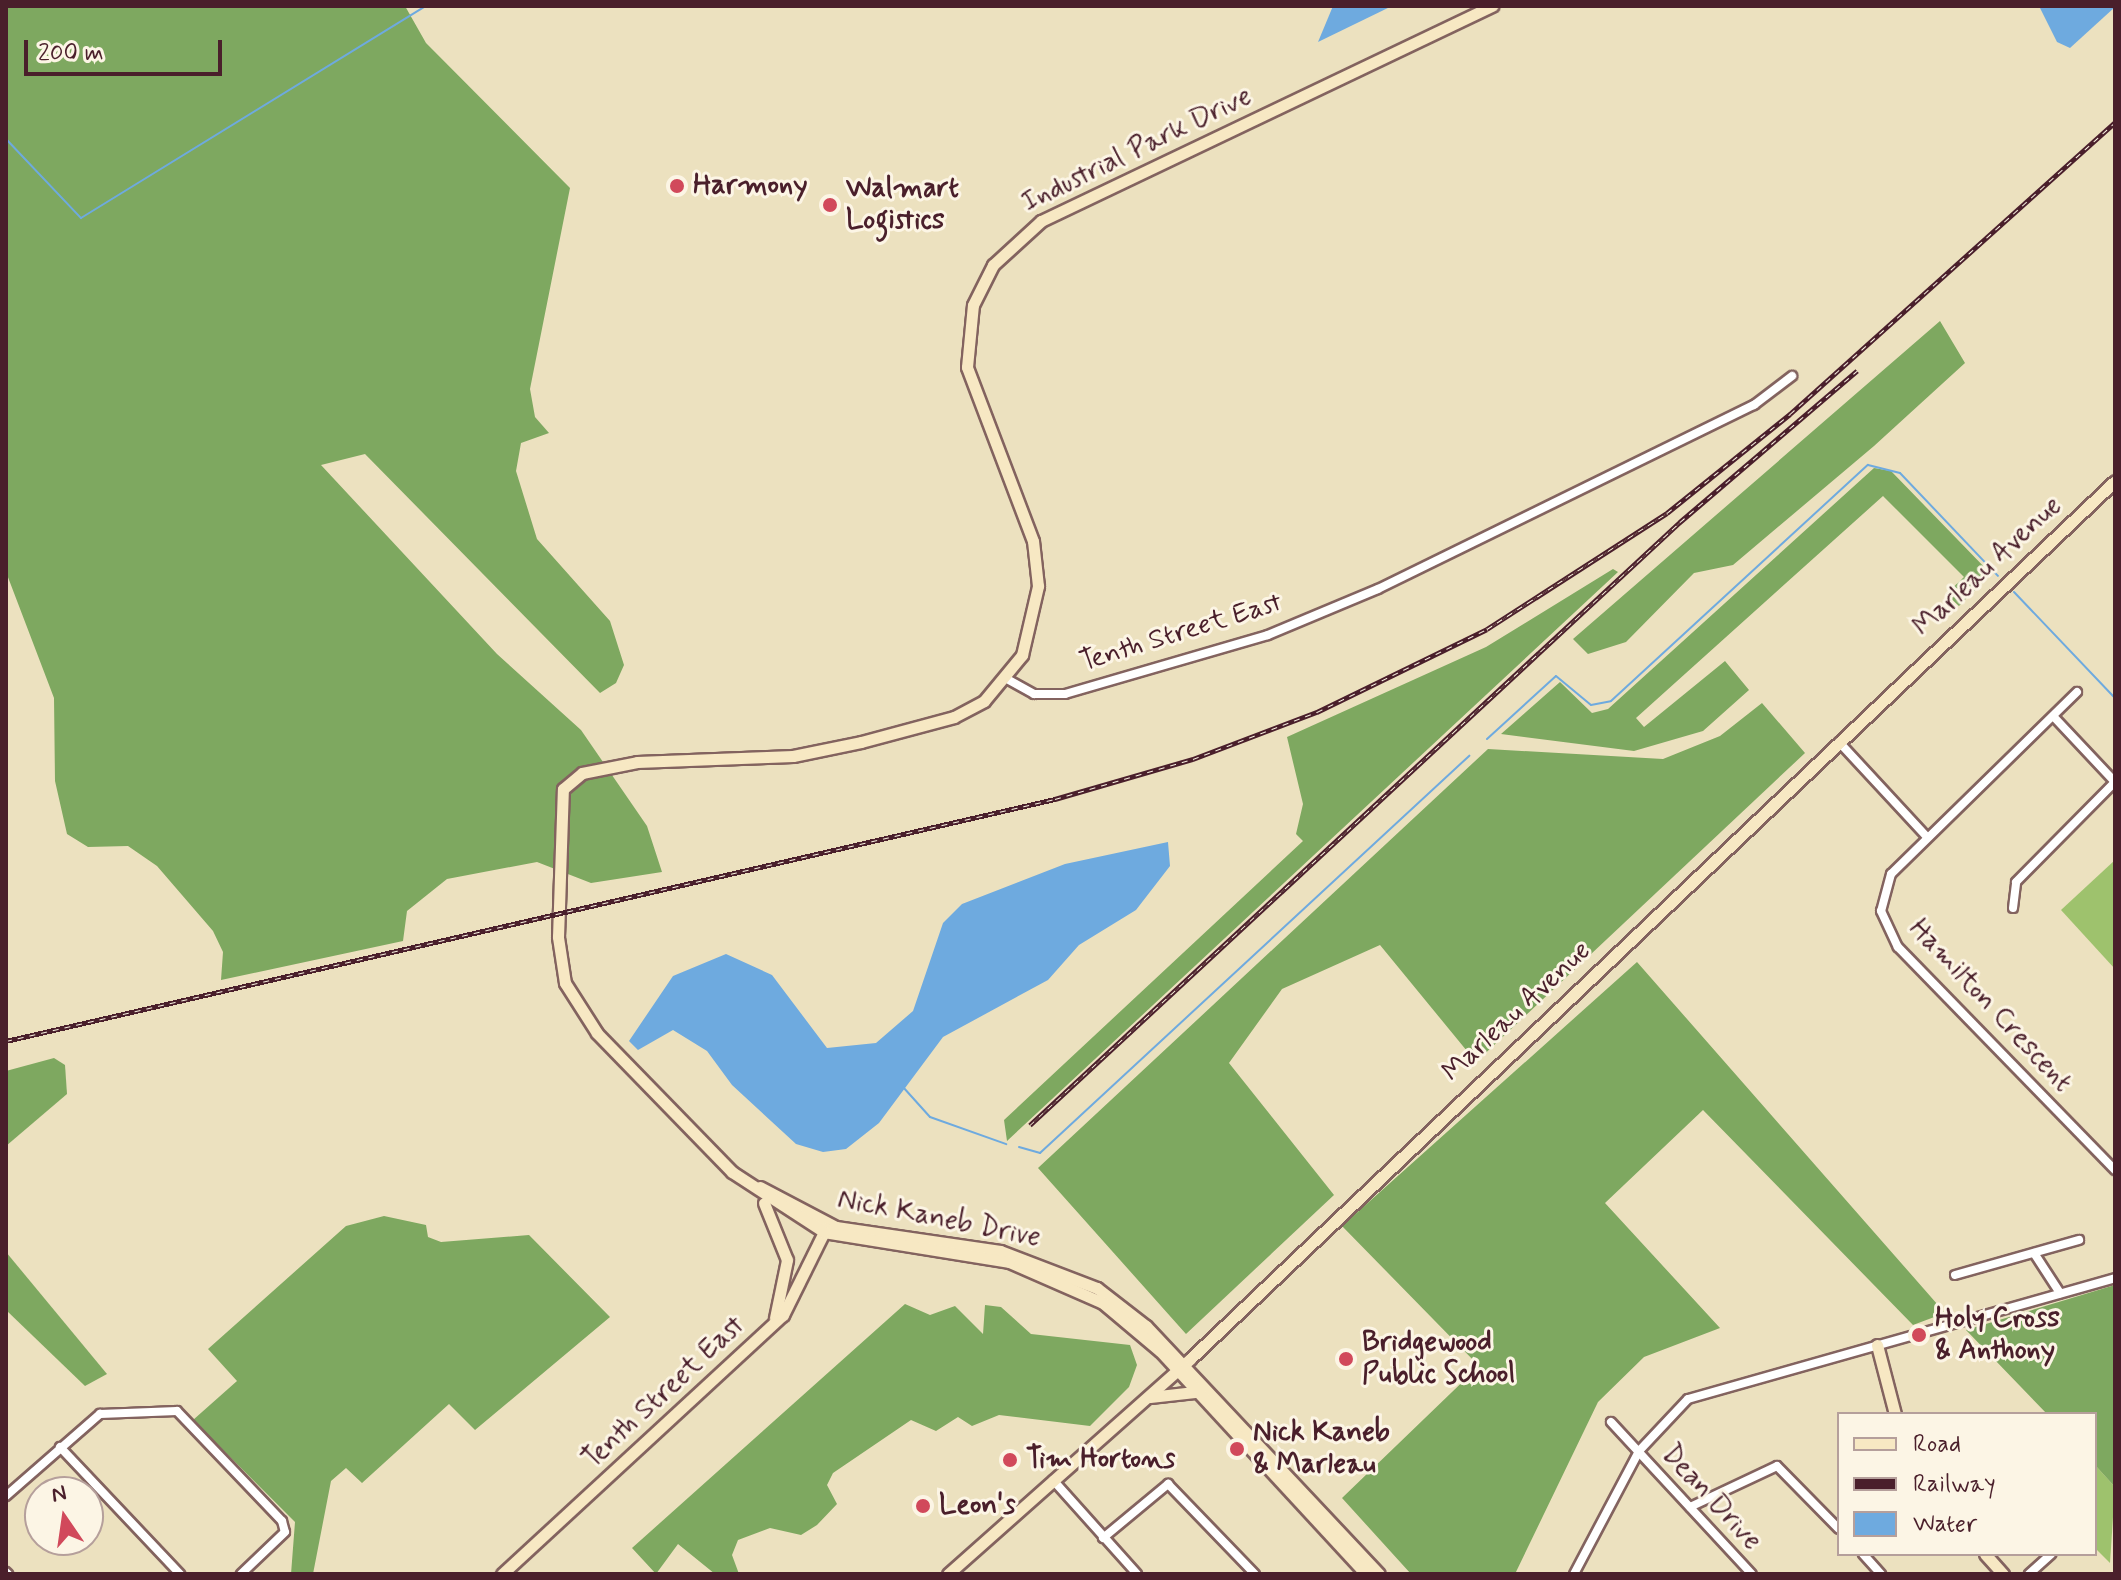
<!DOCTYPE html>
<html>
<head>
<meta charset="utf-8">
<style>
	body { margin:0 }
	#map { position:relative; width:2121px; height:1580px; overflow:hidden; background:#ece1bf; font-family:Mynerve,sans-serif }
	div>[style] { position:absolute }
	.green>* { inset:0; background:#9ec26d }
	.forest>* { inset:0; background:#7ea860 }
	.water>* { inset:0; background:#6eaadf }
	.stream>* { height:2px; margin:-1px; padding:0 1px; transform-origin:1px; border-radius:1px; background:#6eaadf }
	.roads { filter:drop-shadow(2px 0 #83635f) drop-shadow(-2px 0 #83635f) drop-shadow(0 2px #83635f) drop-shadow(0 -2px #83635f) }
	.street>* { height:8px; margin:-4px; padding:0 4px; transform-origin:4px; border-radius:4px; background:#fff }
	.secondary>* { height:11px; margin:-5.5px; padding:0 5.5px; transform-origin:5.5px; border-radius:5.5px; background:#f7e8c3 }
	.rail>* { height:5px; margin-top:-2.5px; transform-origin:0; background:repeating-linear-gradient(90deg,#fcf5e5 0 6px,#4a1f2b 0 12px); box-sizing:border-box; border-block:2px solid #4a1f2b }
	.dots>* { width:22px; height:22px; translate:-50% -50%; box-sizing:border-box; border:4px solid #fcf5e5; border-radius:50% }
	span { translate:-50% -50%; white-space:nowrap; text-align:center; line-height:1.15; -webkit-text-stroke:6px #fcf5e5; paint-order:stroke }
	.street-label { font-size:28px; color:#4a1f2b }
	.poi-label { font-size:28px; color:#4a1f2b; font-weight:700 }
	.left { translate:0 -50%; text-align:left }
	.frame { position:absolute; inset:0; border:8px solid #4a1f2b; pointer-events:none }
	.legend { position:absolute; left:1837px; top:1412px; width:260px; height:144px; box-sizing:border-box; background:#fcf5e5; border:2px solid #b59f9b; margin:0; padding:10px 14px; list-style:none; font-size:24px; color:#4a1f2b }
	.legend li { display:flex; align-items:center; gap:16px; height:40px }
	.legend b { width:40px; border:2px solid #b59f9b }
	.north { position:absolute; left:24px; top:1476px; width:80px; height:80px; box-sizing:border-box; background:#fcf5e5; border:2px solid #b59f9b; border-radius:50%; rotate:347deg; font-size:22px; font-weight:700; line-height:32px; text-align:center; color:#4a1f2b }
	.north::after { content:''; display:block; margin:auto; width:28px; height:36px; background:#d1495b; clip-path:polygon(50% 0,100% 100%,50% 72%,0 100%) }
	.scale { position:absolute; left:24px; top:40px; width:198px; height:36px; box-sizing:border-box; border:4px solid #4a1f2b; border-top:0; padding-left:10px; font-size:24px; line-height:28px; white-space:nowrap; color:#4a1f2b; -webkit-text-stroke:6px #fcf5e5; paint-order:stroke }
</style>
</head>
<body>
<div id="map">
	<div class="green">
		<i style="clip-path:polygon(2115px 860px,2115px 969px,2061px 910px)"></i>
		<i style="clip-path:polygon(2095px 1465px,2115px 1487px,2110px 1563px,2095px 1548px)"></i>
	</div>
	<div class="forest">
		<i style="clip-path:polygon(6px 6px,405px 6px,426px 43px,570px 188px,530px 389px,535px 417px,549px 433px,521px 443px,516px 471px,537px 539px,610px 621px,624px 665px,616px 683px,600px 693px,365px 454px,321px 465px,497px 654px,581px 730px,647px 826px,662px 872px,591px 883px,537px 862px,447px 879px,407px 911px,403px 941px,221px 980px,223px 952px,213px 931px,157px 866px,128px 846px,88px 847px,67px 834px,55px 781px,54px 698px,6px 572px)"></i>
		<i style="clip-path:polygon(1940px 321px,1965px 363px,1874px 446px,1733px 565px,1694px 573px,1626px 642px,1588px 654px,1573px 639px)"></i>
		<i style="clip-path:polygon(1874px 468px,1891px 471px,1991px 574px,1959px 606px,1946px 594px,1964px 577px,1883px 496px,1636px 718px,1644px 727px,1725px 661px,1749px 690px,1703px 731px,1634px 751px,1501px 734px,1560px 682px,1592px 713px,1608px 709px)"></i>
		<i style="clip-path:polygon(1613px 569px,1618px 572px,1007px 1141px,1004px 1120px,1303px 841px,1296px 834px,1303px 804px,1287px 737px,1486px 647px)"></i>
		<i style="clip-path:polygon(1762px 703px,1805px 753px,1476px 1062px,1380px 945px,1282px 989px,1229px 1063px,1334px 1195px,1186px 1334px,1038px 1168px,1488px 749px,1663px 759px,1720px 736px)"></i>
		<i style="clip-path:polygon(1637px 962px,1945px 1313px,1913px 1325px,1703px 1110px,1605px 1203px,1720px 1328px,1644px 1357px,1598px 1402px,1515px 1574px,1411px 1574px,1342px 1498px,1479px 1366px,1342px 1226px)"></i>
		<i style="clip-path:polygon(54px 1058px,65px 1065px,67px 1094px,6px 1146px,6px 1071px)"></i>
		<i style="clip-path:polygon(384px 1216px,426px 1225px,428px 1237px,441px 1242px,529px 1235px,610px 1317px,475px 1430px,449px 1404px,362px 1483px,346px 1468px,331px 1481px,313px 1574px,291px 1574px,295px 1522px,193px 1420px,237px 1381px,208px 1349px,346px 1226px)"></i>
		<i style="clip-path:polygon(6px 1252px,107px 1374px,85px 1386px,6px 1310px)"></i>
		<i style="clip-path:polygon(2115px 1285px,2115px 1487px,2095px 1465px,2095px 1414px,2047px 1414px,1966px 1330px)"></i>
		<i style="clip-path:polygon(905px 1304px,930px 1315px,955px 1306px,983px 1334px,985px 1305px,1001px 1307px,1031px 1334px,1130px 1345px,1137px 1365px,1129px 1387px,1090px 1426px,999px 1415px,972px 1426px,958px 1417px,936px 1431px,911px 1420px,833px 1473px,827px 1485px,837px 1504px,817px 1525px,801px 1535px,770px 1528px,738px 1540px,732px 1555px,739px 1574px,715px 1574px,678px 1544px,656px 1574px,632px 1548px)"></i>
	</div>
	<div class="water">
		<i style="clip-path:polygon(1333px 6px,1392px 6px,1318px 42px)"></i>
		<i style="clip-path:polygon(2039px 6px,2115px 6px,2115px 7px,2070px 48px,2057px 42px)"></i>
		<i style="clip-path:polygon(1168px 842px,1170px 866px,1136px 910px,1079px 945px,1048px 980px,943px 1037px,879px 1123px,846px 1149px,823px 1152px,796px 1144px,732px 1085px,707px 1051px,673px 1030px,638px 1050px,629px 1041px,673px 976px,726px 954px,772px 975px,827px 1048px,876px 1043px,913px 1011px,943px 923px,962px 904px,1065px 864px)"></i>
	</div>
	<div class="stream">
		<i style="left:6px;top:139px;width:109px;rotate:46.5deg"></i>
		<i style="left:81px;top:218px;width:404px;rotate:-31.6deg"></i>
		<i style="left:2014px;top:592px;width:146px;rotate:46.4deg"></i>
		<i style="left:1487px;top:739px;width:93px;rotate:-42.4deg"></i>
		<i style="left:1556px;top:676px;width:45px;rotate:39.6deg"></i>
		<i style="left:1591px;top:705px;width:20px;rotate:-11deg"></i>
		<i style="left:1611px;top:701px;width:349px;rotate:-42.6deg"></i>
		<i style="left:1868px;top:465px;width:33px;rotate:14deg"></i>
		<i style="left:1900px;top:473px;width:142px;rotate:46.4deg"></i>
		<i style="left:903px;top:1087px;width:40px;rotate:48deg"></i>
		<i style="left:930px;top:1117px;width:81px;rotate:19.6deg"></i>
		<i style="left:1019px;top:1147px;width:22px;rotate:16deg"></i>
		<i style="left:1040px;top:1153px;width:585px;rotate:-42.78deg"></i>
	</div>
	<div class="roads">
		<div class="street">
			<i style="left:1007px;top:679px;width:31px;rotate:29deg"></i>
			<i style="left:1034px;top:694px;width:31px"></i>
			<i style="left:1065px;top:694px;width:211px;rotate:-16.2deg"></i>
			<i style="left:1268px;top:635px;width:119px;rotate:-22.7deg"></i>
			<i style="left:1378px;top:589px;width:419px;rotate:-26.1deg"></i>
			<i style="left:1754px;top:405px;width:48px;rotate:-37.3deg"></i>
			<i style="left:2077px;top:692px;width:260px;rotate:135.6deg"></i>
			<i style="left:1891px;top:874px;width:38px;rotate:105deg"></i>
			<i style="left:1881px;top:911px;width:40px;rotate:65deg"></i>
			<i style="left:1898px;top:947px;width:311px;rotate:45.8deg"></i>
			<i style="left:1839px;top:742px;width:129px;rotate:47.2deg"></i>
			<i style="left:2013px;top:908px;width:26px;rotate:-83deg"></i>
			<i style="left:2016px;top:882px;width:141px;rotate:-45.3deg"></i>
			<i style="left:2115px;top:782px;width:89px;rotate:-133.2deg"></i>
			<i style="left:2034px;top:1253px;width:48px;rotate:57deg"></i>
			<i style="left:1955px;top:1275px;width:129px;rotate:-15.8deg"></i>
			<i style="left:1611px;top:1422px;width:207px;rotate:47.2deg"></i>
			<i style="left:60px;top:1447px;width:175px;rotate:46.6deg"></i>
			<i style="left:1053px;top:1480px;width:126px;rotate:48.2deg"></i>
			<i style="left:6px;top:1496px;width:125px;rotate:-41.1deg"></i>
			<i style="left:100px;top:1414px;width:77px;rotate:-2.2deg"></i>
			<i style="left:177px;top:1411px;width:152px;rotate:46.3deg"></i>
			<i style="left:282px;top:1521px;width:11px;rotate:75deg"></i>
			<i style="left:285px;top:1532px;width:61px;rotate:136.3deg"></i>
			<i style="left:1690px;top:1507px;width:96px;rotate:-25.2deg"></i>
			<i style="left:1777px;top:1466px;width:88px;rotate:45.5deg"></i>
			<i style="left:1103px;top:1538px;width:85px;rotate:-39.7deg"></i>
			<i style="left:1168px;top:1484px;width:125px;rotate:46deg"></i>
			<i style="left:1863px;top:1554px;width:27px;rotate:48deg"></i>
			<i style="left:6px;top:1572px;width:3px;rotate:45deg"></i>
			<i style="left:1574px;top:1574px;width:139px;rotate:-62.1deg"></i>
			<i style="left:1639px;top:1451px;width:71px;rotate:-46.7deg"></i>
			<i style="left:1688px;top:1399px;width:444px;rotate:-15.8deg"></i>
			<i style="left:2029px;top:1574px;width:30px;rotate:-42deg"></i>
		</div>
		<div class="secondary">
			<i style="left:760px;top:1187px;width:86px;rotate:27.8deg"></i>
			<i style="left:836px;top:1227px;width:166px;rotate:8.3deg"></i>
			<i style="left:1000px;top:1251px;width:104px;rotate:20.9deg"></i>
			<i style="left:1097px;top:1288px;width:62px;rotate:37.8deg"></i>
			<i style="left:1146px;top:1326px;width:340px;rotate:46.8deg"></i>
			<i style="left:764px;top:1203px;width:61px;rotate:68deg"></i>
			<i style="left:787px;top:1260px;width:59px;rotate:101.7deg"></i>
			<i style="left:1877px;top:1345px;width:71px;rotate:75.4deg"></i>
			<i style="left:1150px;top:1397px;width:45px;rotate:-6.3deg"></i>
			<i style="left:1985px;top:1554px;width:27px;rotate:48deg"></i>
			<i style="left:502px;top:1574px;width:382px;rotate:-42.7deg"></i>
			<i style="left:783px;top:1315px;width:97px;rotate:-63.7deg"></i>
			<i style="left:948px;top:1574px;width:324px;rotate:-41.6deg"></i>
			<i style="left:1190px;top:1359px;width:1275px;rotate:-43.51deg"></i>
			<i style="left:1366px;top:1574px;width:304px;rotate:-132.7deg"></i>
			<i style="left:1160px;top:1351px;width:75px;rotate:-139.9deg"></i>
			<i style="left:1103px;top:1303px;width:103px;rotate:-156.4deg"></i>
			<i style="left:1009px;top:1262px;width:187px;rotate:-170.8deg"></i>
			<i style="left:824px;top:1232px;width:110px;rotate:-146.9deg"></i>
			<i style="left:732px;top:1172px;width:194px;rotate:-134.2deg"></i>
			<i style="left:597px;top:1033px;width:59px;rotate:-122.6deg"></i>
			<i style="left:565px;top:983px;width:47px;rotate:-98.7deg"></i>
			<i style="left:558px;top:937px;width:148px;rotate:-88.1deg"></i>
			<i style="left:563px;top:789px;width:25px;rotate:-40deg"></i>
			<i style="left:582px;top:773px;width:56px;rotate:-11.3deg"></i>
			<i style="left:637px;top:762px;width:156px;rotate:-2.2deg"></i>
			<i style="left:793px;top:756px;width:69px;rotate:-11.6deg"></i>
			<i style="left:861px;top:742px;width:96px;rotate:-15deg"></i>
			<i style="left:954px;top:717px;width:34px;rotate:-28deg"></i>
			<i style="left:984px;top:701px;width:60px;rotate:-50.4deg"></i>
			<i style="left:1022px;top:655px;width:71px;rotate:-76.9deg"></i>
			<i style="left:1038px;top:586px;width:45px;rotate:-96.3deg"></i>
			<i style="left:1033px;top:541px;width:186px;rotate:-110.8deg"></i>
			<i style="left:967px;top:367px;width:62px;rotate:-84.5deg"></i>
			<i style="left:973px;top:305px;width:45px;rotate:-63.4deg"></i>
			<i style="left:993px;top:265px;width:65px;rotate:-42.5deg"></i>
			<i style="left:1041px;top:221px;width:500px;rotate:-25.5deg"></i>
		</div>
	</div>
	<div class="rail">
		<i style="left:6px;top:1041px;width:1077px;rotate:-12.99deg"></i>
		<i style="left:1055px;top:799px;width:144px;rotate:-16.2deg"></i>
		<i style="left:1193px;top:759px;width:133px;rotate:-20.8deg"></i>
		<i style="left:1317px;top:712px;width:189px;rotate:-26deg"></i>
		<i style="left:1487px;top:629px;width:214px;rotate:-32.8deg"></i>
		<i style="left:1667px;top:513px;width:158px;rotate:-38.8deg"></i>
		<i style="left:1790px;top:414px;width:437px;rotate:-41.9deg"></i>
		<i style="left:1030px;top:1125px;width:887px;rotate:-42.85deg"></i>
		<i style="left:1680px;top:522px;width:233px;rotate:-40.5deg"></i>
	</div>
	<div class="dots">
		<i style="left:677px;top:186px;background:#d1495b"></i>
		<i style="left:830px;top:205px;background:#d1495b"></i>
		<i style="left:1919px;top:1335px;background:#d1495b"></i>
		<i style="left:1346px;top:1359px;background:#d1495b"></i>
		<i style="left:1237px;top:1449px;background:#d1495b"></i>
		<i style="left:1010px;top:1460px;background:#d1495b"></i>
		<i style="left:923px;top:1506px;background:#d1495b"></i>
	</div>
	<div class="street-label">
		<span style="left:1137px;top:150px;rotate:-26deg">Industrial Park Drive</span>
		<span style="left:1988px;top:567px;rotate:-43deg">Marleau Avenue</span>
		<span style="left:1181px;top:633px;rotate:-17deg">Tenth Street East</span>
		<span style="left:1990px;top:1006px;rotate:47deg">Hamilton Crescent</span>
		<span style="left:1517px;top:1012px;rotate:-43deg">Marleau Avenue</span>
		<span style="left:939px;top:1219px;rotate:11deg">Nick Kaneb Drive</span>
		<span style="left:664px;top:1393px;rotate:-43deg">Tenth Street East</span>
		<span style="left:1711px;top:1498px;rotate:47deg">Dean Drive</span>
	</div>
	<div class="poi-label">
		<span class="left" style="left:693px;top:186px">Harmony</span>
		<span class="left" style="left:846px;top:205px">Walmart<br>Logistics</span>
		<span class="left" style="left:1935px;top:1335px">Holy Cross<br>&amp; Anthony</span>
		<span class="left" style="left:1362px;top:1359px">Bridgewood<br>Public School</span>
		<span class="left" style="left:1253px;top:1449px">Nick Kaneb<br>&amp; Marleau</span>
		<span class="left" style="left:1026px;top:1460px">Tim Hortons</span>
		<span class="left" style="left:939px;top:1506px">Leon's</span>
	</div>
	<div class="frame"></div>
	<ul class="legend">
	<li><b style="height:10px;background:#f7e8c3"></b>Road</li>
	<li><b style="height:10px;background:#4a1f2b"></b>Railway</li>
	<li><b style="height:22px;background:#6eaadf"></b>Water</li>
	</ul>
	<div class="north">N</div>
	<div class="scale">200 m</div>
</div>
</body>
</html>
